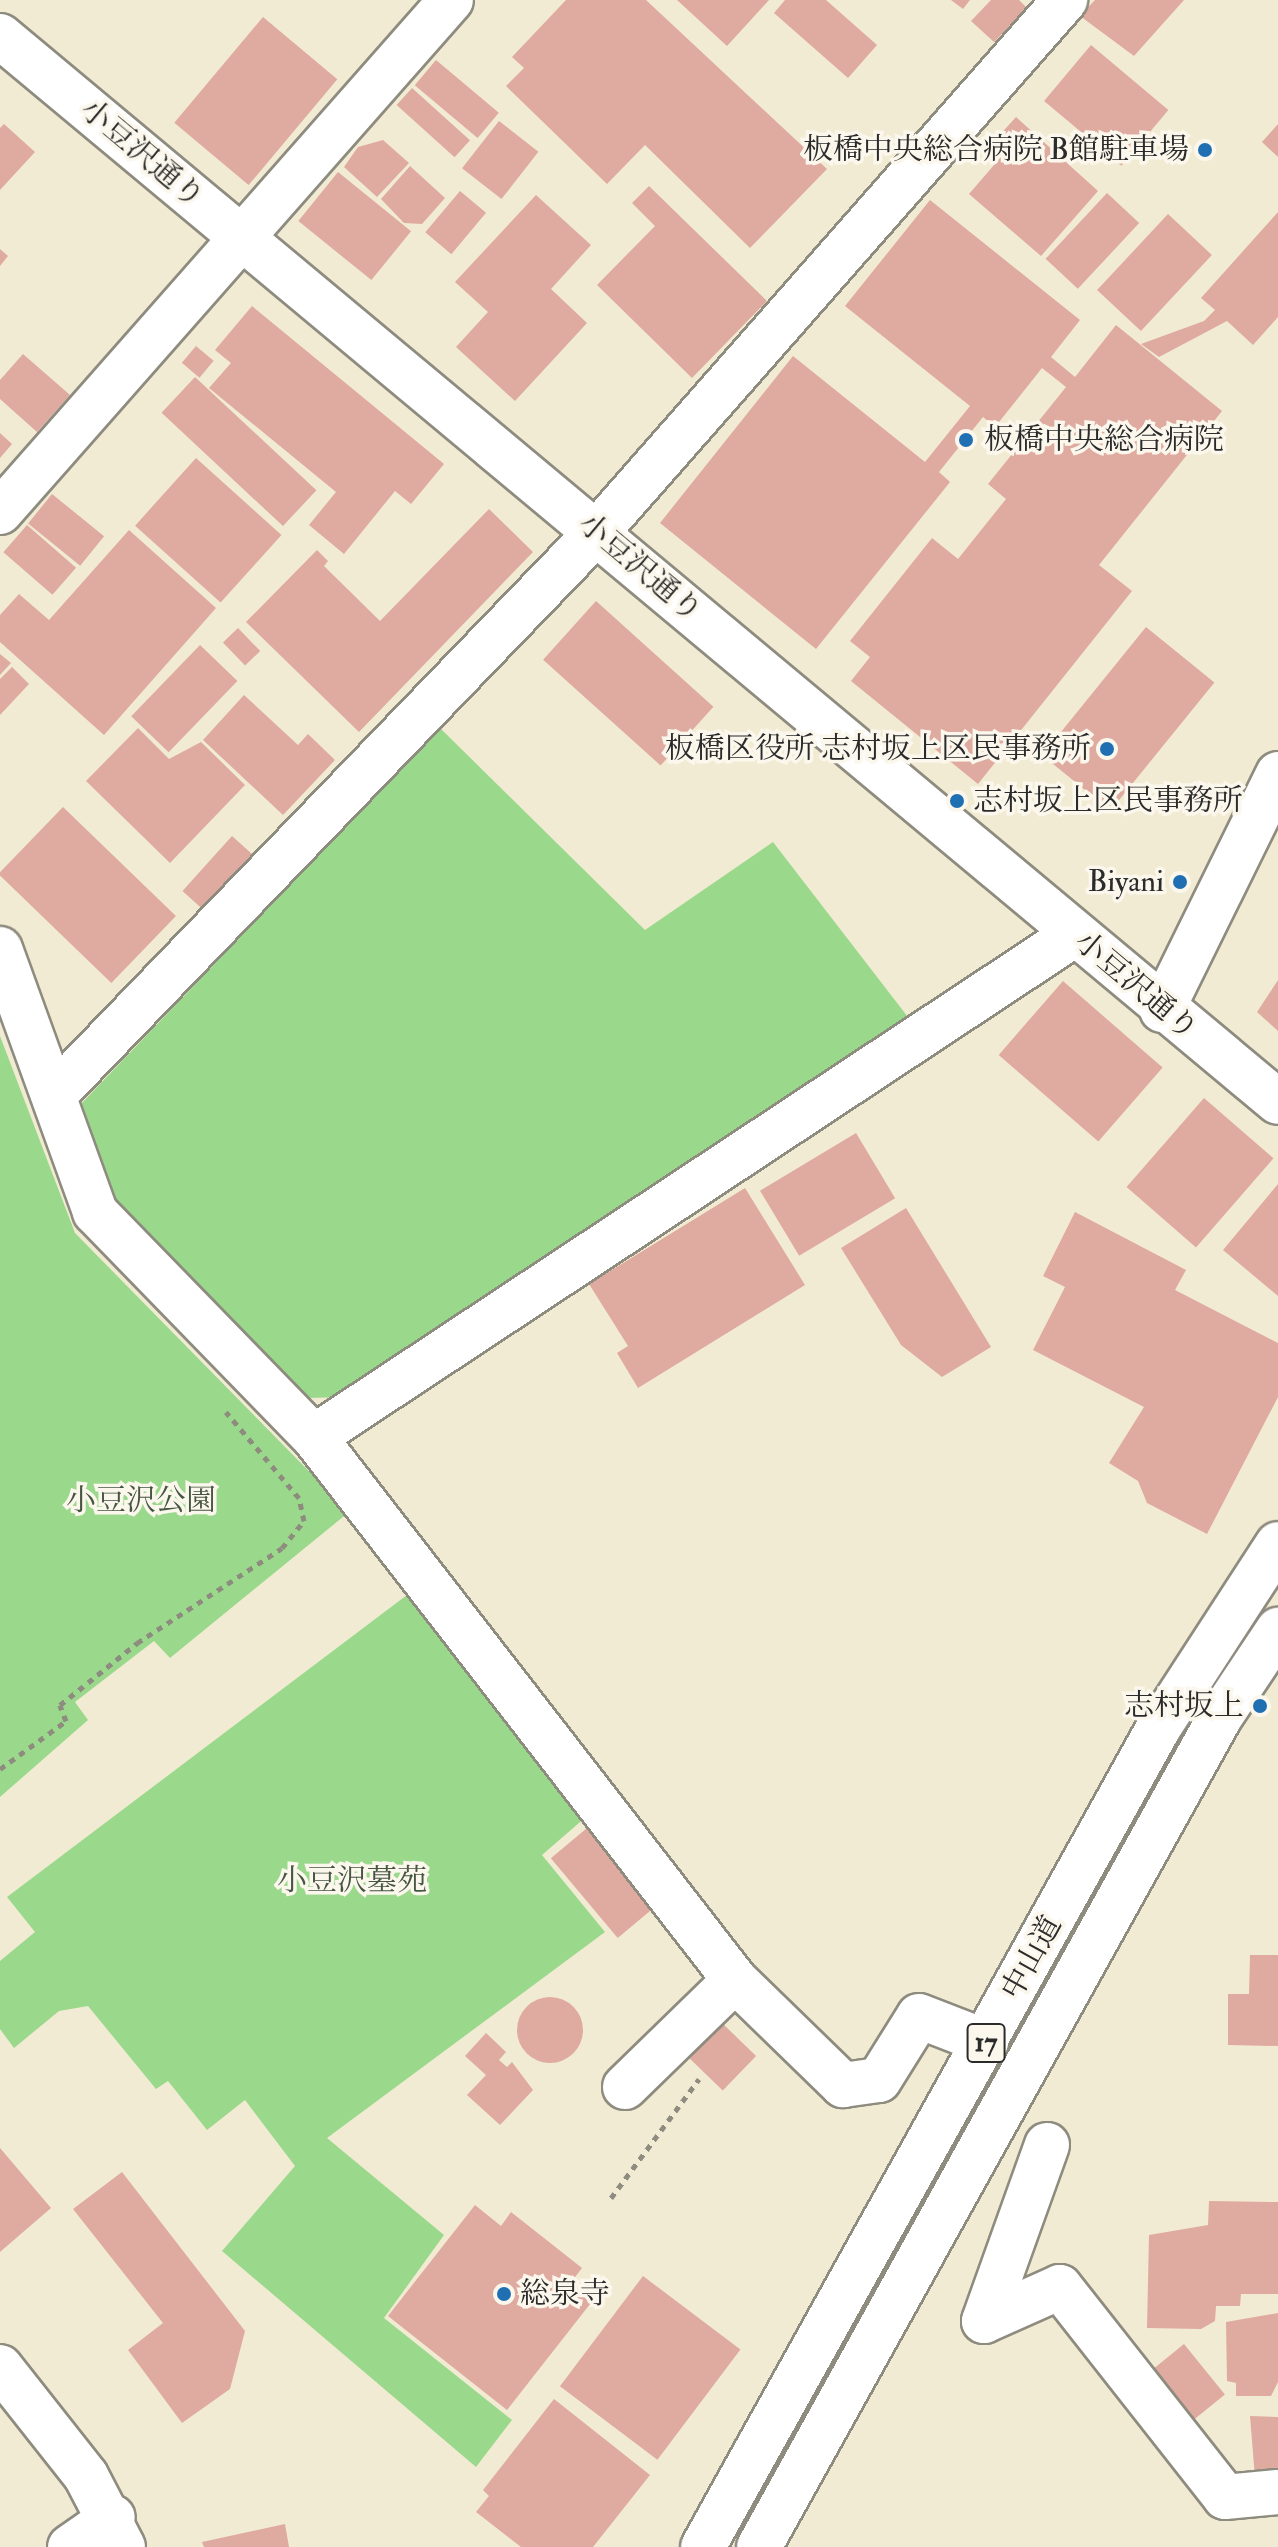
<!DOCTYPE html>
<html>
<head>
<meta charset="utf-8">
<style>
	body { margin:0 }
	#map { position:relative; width:1278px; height:2547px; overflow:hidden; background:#f2ebd3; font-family:"IM FELL Double Pica","Noto Serif JP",serif }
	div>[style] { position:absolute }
	.green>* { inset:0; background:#9ad88c }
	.building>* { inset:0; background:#dfaa9f; transform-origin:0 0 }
	.round { border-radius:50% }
	.path>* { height:5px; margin-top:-2.5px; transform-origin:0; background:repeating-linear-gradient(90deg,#8e8b7f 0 6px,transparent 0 12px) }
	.roads { filter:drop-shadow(2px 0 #8e8b7f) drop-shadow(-2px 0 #8e8b7f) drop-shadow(0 2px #8e8b7f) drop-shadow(0 -2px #8e8b7f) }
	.minor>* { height:44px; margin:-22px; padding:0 22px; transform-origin:22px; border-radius:22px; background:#fff }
	.highway>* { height:44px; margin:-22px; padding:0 22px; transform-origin:22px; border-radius:22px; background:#fff }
	.dots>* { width:22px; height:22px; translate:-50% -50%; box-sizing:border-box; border:4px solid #fbf7ec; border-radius:50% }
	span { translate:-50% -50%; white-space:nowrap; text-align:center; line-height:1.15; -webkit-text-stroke:7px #fbf7ec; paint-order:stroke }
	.shield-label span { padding:2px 6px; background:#fbf7ec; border:2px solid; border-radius:6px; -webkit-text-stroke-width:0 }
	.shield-label { font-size:28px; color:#2b2b2b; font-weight:700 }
	.poi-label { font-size:30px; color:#2b2b2b }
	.right { translate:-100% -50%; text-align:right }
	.left { translate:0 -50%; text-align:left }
	.street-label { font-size:30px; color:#2b2b2b }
	.park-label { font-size:30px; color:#475643 }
</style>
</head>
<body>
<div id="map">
	<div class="green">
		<i style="clip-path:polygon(440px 728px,645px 930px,773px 842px,911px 1021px,345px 1397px,307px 1398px,113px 1201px,79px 1106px)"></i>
		<i style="clip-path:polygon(0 1036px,75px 1233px,349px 1512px,170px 1658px,154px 1641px,75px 1702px,88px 1720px,0 1797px)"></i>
		<i style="clip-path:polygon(411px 1592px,587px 1816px,542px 1855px,605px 1932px,327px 2138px,444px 2235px,384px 2318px,512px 2420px,476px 2467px,222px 2251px,295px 2166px,245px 2100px,207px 2130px,168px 2081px,156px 2089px,88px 2006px,59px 2011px,14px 2048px,0 2029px,0 1961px,35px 1932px,7px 1897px)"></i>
	</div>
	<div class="building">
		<i style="clip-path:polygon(566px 0,646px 0,827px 169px,750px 248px,645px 145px,607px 184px,506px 86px,524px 68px,512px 57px)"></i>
		<i style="clip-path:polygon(677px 0,769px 0,727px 46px)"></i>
		<i style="clip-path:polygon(785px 0,826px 0,877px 45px,848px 78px,774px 13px)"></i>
		<i style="clip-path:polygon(951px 0,970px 0,963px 9px)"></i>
		<i style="clip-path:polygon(991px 0,1019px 0,1027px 8px,994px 42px,971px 21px)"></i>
		<i style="clip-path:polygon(1095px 0,1184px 0,1134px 56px,1080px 16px)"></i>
		<i style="left:263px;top:17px;width:97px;height:138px;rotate:40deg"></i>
		<i style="left:1091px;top:45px;width:101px;height:73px;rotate:40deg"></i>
		<i style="left:436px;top:60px;width:82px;height:33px;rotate:40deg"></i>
		<i style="left:412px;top:88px;width:78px;height:23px;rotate:42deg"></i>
		<i style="clip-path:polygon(1016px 117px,1098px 191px,1041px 256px,969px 194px,1007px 150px,996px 139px)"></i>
		<i style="left:499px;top:121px;width:50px;height:60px;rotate:38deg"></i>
		<i style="clip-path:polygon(4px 124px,35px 152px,0 190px,0 128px)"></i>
		<i style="clip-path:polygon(1278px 124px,1278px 157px,1262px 142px)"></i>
		<i style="clip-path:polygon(383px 140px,409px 163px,377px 197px,344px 167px,358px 147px)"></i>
		<i style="clip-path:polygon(410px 166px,445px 198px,422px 224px,404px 223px,381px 199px)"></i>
		<i style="left:338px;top:172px;width:94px;height:63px;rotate:39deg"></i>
		<i style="clip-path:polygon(649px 186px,767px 301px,692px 378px,597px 285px,655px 226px,632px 203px)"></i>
		<i style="left:460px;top:191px;width:34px;height:54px;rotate:40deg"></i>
		<i style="left:1107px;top:193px;width:44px;height:90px;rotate:43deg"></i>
		<i style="clip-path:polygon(536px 195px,591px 245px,551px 289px,587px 323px,515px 401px,456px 347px,488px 312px,455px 282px)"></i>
		<i style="clip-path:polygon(930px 200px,1080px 320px,1051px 357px,1075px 377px,1116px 325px,1222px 411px,1099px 565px,1132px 591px,978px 784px,851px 681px,870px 657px,850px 641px,932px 538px,958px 559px,1006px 499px,988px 484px,1066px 387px,1042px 368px,995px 427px,983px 417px,939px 472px,950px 482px,816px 649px,660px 523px,793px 356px,925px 462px,970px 406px,845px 306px)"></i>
		<i style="clip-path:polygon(1278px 212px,1278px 317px,1253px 345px,1227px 321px,1159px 357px,1141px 344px,1204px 321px,1215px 310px,1201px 298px)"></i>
		<i style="left:1168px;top:214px;width:60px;height:104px;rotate:43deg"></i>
		<i style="clip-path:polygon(0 249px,8px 256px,0 266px)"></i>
		<i style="clip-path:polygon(252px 306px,444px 464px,411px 504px,395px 491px,344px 554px,309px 525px,336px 492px,209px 388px,231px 363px,215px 350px)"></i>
		<i style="left:196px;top:346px;width:23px;height:22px;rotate:40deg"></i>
		<i style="clip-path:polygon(23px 354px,70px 395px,37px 432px,0 399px,0 380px)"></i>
		<i style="left:195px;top:377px;width:166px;height:49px;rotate:43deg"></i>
		<i style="clip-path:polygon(0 433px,12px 444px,0 458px)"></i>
		<i style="left:196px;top:458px;width:115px;height:91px;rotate:42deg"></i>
		<i style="left:52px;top:494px;width:67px;height:38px;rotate:39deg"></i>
		<i style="clip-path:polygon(489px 509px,533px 552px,359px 732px,246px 622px,317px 550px,328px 561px,324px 566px,380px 621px)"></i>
		<i style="left:27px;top:525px;width:65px;height:36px;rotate:41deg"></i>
		<i style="clip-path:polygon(129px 530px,216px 608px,104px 735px,0 642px,0 615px,19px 594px,49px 620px)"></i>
		<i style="left:596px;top:601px;width:158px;height:79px;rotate:42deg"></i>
		<i style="left:1146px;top:627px;width:88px;height:165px;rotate:39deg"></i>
		<i style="left:238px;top:628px;width:32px;height:21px;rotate:46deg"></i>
		<i style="left:200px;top:645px;width:52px;height:99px;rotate:44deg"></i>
		<i style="clip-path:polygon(0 654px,11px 663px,0 675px)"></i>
		<i style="clip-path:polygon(12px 667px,29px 684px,0 715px,0 679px)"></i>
		<i style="clip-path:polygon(244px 695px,298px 745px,308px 734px,335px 760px,283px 815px,203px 740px)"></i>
		<i style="clip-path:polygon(138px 728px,169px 759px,201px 742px,245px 785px,170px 863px,86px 781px)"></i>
		<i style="left:63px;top:807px;width:157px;height:93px;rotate:44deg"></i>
		<i style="left:232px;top:836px;width:28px;height:74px;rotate:42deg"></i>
		<i style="clip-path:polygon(1278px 980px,1278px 1031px,1257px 1012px)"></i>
		<i style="left:1063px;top:981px;width:132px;height:98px;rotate:41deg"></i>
		<i style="left:1204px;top:1098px;width:92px;height:118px;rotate:41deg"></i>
		<i style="left:856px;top:1133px;width:76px;height:112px;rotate:59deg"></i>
		<i style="clip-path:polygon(1278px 1184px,1278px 1296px,1223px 1250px)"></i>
		<i style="clip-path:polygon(745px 1188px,805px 1285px,638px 1388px,617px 1353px,628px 1346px,589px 1284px)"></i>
		<i style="clip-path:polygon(906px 1208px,991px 1347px,942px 1377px,901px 1345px,841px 1248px)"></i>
		<i style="clip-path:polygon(1075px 1212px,1186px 1270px,1175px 1290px,1278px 1343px,1278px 1397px,1207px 1534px,1147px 1503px,1138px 1481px,1109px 1463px,1144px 1407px,1033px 1350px,1065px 1287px,1043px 1276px)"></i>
		<i style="left:593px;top:1823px;width:104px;height:55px;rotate:50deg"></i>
		<i style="clip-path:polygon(1250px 1955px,1278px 1955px,1278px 2046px,1228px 2045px,1228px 1994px,1249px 1994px)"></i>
		<i class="round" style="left:517px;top:1997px;width:66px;height:66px"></i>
		<i style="left:723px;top:2024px;width:46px;height:48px;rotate:44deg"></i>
		<i style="clip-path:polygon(486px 2033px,506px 2052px,499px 2060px,507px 2067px,512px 2062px,533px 2090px,500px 2125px,467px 2095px,486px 2075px,465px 2056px)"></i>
		<i style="clip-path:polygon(0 2148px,51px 2208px,0 2252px)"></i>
		<i style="clip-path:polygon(122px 2172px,245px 2331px,230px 2389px,182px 2423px,128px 2350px,163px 2323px,73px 2209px)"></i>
		<i style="clip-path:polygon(1209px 2201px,1278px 2202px,1278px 2294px,1241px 2294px,1240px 2306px,1216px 2306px,1215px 2321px,1201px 2329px,1147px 2328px,1149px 2235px,1208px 2225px)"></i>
		<i style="clip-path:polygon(475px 2205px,501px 2226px,511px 2212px,582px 2268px,572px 2281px,594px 2299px,507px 2410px,388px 2316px)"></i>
		<i style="left:643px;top:2276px;width:122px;height:138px;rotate:37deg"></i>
		<i style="clip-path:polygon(1278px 2313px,1278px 2382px,1271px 2396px,1236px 2396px,1236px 2383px,1227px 2381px,1226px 2322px)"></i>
		<i style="left:1184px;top:2344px;width:65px;height:46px;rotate:51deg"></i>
		<i style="clip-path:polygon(554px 2399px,650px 2475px,593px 2547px,521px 2547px,476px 2512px,489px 2496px,483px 2490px)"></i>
		<i style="clip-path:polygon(1250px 2416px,1278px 2417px,1278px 2476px,1255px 2478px)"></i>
		<i style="clip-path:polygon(285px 2524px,289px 2547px,204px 2547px,202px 2542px)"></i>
	</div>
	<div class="path">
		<i style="left:0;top:1769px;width:82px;rotate:-36deg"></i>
		<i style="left:66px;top:1721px;width:17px;rotate:-111deg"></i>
		<i style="left:60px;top:1705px;width:99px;rotate:-38.8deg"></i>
		<i style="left:137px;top:1643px;width:173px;rotate:-33.2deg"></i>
		<i style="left:282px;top:1548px;width:35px;rotate:-51deg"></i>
		<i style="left:304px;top:1521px;width:24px;rotate:-102deg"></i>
		<i style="left:299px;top:1498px;width:113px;rotate:-130.3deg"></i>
		<i style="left:611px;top:2198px;width:148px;rotate:-53.5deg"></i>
	</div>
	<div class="roads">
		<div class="minor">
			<i style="left:0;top:36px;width:1664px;rotate:39.83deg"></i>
			<i style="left:0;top:512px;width:682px;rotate:-48.62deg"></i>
			<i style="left:0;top:949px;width:280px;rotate:70.1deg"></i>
			<i style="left:95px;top:1212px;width:314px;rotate:45.8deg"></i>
			<i style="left:314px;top:1437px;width:687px;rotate:52.21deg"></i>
			<i style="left:735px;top:1980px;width:151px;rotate:44.2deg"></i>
			<i style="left:843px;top:2085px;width:36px;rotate:-8deg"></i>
			<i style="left:879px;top:2080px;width:75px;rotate:-58deg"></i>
			<i style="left:919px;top:2016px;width:72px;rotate:21.2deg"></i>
			<i style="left:1162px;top:1010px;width:263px;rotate:-63.8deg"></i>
			<i style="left:55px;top:1094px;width:781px;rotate:-46.04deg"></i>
			<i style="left:597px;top:532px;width:709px;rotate:-48.66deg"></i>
			<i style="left:314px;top:1437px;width:912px;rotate:-33.46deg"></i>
			<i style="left:625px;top:2087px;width:153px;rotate:-44.2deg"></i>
			<i style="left:1047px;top:2145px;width:187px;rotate:109.7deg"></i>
			<i style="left:984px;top:2321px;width:83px;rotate:-24.1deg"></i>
			<i style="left:1060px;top:2287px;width:267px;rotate:51.8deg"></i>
			<i style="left:1225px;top:2497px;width:53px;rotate:-5.4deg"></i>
			<i style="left:0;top:2367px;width:139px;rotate:51.7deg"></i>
			<i style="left:86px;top:2476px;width:80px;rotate:62.5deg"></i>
			<i style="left:70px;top:2547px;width:52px;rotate:-34.9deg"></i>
		</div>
		<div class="highway">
			<i style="left:703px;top:2547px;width:938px;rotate:-60.92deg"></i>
			<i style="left:1159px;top:1727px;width:218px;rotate:-57deg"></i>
			<i style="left:759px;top:2547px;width:949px;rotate:-60.95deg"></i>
			<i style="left:1220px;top:1717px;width:105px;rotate:-56.3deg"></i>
		</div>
	</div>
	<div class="dots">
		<i style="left:1205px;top:150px;background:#1f6fb2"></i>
		<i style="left:966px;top:440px;background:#1f6fb2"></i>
		<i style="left:1107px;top:749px;background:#1f6fb2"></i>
		<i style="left:957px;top:801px;background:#1f6fb2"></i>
		<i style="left:1180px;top:882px;background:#1f6fb2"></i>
		<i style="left:1260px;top:1706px;background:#1f6fb2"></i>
		<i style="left:504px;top:2294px;background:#1f6fb2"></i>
	</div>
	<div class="shield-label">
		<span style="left:986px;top:2043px">17</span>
	</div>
	<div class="poi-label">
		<span class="right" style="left:1189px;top:150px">板橋中央総合病院 B館駐車場</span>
		<span class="left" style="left:984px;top:440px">板橋中央総合病院</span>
		<span class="right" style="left:1091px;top:749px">板橋区役所 志村坂上区民事務所</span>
		<span class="left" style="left:973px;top:801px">志村坂上区民事務所</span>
		<span class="right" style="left:1164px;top:882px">Biyani</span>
		<span class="right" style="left:1244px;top:1706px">志村坂上</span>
		<span class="left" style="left:520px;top:2294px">総泉寺</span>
	</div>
	<div class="street-label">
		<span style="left:142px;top:154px;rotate:40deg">小豆沢通り</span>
		<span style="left:640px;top:568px;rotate:40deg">小豆沢通り</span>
		<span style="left:1136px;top:986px;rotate:40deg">小豆沢通り</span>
		<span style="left:1032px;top:1958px;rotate:-61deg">中山道</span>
	</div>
	<div class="park-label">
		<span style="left:141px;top:1501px">小豆沢公園</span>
		<span style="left:352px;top:1881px">小豆沢墓苑</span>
	</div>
</div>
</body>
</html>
